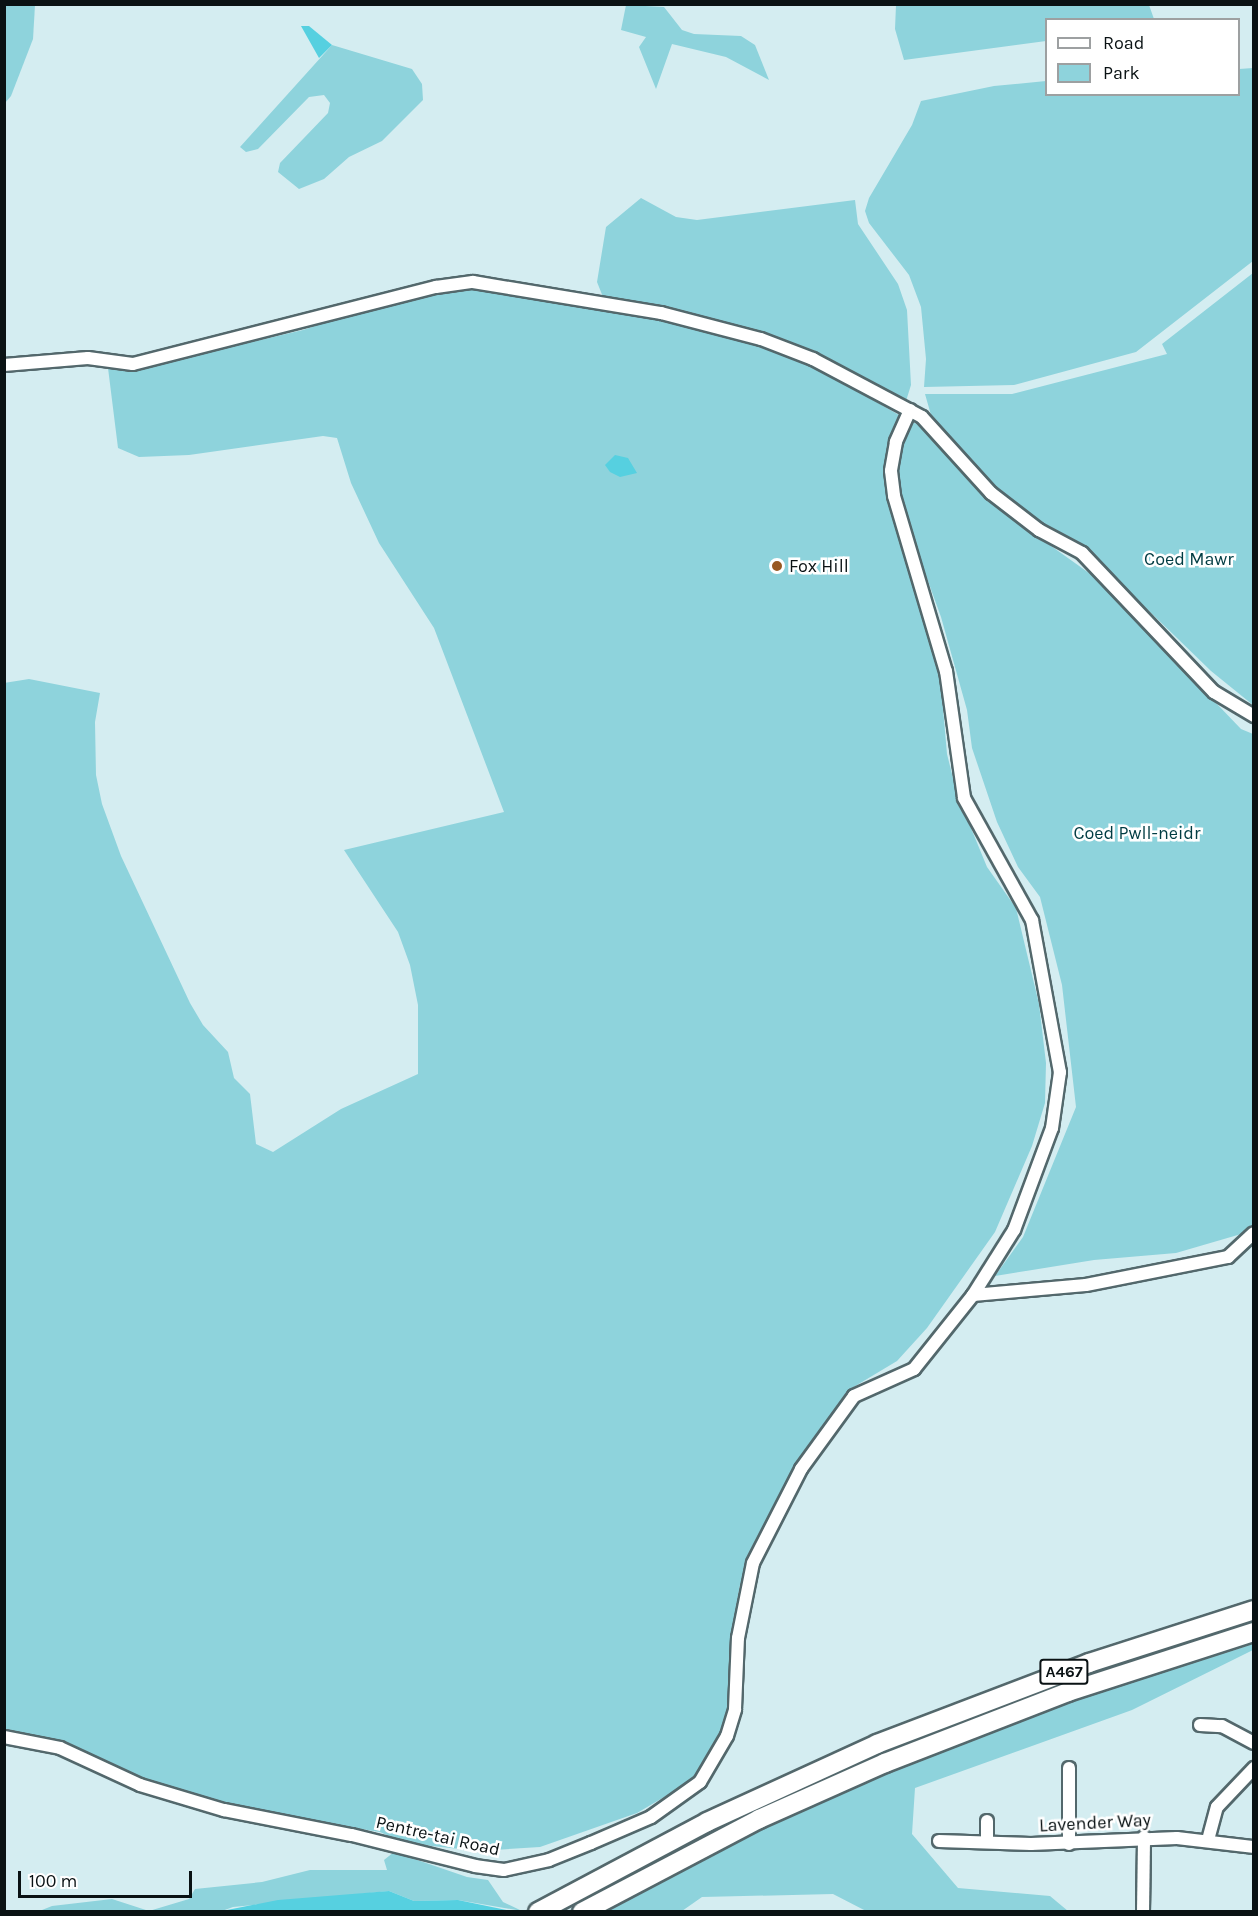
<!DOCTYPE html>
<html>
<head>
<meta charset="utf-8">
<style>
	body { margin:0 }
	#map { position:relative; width:1258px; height:1916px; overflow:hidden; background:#d4edf1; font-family:Karla,sans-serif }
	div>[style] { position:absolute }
	.green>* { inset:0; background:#8ed3dc }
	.water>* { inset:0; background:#56d0e0 }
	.roads { filter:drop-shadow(2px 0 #53686c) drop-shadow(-2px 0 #53686c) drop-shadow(0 2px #53686c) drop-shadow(0 -2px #53686c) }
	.street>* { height:12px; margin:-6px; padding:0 6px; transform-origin:6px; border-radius:6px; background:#fff }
	.primary>* { height:18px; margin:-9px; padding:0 9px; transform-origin:9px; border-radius:9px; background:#fff }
	.dots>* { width:16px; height:16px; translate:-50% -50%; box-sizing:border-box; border:3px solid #fff; border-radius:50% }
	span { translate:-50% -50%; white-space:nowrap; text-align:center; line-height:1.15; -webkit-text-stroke:5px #fff; paint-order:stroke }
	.shield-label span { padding:2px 4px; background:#fff; border:2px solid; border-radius:4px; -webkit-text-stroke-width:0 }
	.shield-label { font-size:16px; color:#0a1214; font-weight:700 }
	.park-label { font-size:18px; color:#003c43 }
	.poi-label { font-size:18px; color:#0a1214 }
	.left { translate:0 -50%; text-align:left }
	.street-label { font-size:18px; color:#0a1214 }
	.frame { position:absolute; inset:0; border:6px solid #0a1214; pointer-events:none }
	.legend { position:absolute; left:1045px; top:18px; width:195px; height:78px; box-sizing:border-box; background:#fff; border:2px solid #9da0a1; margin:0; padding:8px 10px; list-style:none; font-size:18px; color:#0a1214 }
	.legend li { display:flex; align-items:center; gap:12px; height:30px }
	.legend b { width:30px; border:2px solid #9da0a1 }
	.scale { position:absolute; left:18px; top:1871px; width:174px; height:27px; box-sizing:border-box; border:3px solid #0a1214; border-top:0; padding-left:8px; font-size:18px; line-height:21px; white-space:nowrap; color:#0a1214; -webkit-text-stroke:4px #fff; paint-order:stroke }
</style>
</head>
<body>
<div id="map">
	<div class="green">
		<i style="clip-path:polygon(5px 4px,35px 5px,33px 39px,11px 96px,5px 103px)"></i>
		<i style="clip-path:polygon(626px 5px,664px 7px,682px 30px,694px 34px,741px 36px,755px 45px,769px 80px,726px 57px,672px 44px,656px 89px,639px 47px,646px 37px,621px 30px)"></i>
		<i style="clip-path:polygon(896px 5px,1149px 5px,1154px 19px,1046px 20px,1046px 41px,904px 60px,895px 29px)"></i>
		<i style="clip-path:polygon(332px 45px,412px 69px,422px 84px,423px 100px,382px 141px,349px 157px,324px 179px,299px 189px,278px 172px,280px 163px,328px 113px,330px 103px,324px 95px,309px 97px,258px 149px,246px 152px,240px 147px)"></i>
		<i style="clip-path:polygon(1253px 68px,1253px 261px,1136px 352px,1014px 385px,924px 387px,926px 359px,921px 307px,909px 275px,869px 223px,865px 211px,869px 198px,912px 125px,921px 101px,994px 86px,1046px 81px,1046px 94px,1238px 94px,1239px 69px)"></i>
		<i style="clip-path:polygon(641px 198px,676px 217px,697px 220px,855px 200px,858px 224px,898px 284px,907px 310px,911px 385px,906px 401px,801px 348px,743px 328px,603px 297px,597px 282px,606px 227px)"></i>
		<i style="clip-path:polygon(1253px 273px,1253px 705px,1211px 671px,1078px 542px,1045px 529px,995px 490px,933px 422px,925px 394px,1012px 394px,1167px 354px,1162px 344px)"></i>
		<i style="clip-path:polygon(474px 285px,548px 301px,655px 317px,760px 342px,805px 361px,899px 415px,887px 470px,939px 663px,947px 754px,957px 794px,987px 867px,1016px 908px,1039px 1004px,1046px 1063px,1045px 1103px,1032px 1146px,995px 1232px,927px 1328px,897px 1361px,852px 1388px,791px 1477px,756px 1548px,740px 1585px,731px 1635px,731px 1698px,720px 1736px,706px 1762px,693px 1780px,637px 1813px,540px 1847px,479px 1851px,404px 1843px,380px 1832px,242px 1810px,139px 1780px,57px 1741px,5px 1733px,4px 683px,29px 679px,100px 693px,95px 722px,96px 775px,102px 804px,121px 856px,190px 1003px,203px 1025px,228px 1052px,234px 1078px,250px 1094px,256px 1144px,273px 1152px,341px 1109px,418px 1074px,418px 1005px,410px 965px,398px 932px,344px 850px,504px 812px,434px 628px,379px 543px,351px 483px,337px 438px,323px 436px,189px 455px,139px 457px,118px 448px,108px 368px,129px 371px,303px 330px,380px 304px)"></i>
		<i style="clip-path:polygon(907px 419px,922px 427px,974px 483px,1016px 521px,1096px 578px,1241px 729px,1253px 734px,1254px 1225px,1248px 1232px,1176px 1253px,1094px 1260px,995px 1276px,1023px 1237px,1076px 1107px,1062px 985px,1040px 897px,1018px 867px,997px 822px,972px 748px,967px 710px,941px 617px,899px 501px,898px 458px)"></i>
		<i style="clip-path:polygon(1253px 1644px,1253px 1650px,1132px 1710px,915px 1788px,912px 1834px,958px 1888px,1050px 1896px,1068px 1911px,866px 1911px,833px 1894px,702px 1897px,682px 1911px,582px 1912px,759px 1819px,861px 1784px,961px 1741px,1073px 1701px)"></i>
		<i style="clip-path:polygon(394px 1852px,467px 1877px,488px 1880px,503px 1902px,522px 1911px,458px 1900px,414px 1901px,389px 1891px,233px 1907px,222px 1911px,37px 1912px,52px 1906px,112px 1899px,149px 1911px,189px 1899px,195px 1889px,262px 1882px,310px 1870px,387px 1870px,384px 1860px)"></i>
	</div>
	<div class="water">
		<i style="clip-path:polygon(301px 26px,309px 26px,332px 45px,319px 58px)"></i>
		<i style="clip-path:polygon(615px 455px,628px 458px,637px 473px,620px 477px,610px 472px,605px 465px)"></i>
		<i style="clip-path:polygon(389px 1891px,414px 1901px,458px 1900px,511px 1911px,222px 1911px,278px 1900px)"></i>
	</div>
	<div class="roads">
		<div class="street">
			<i style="left:4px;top:365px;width:84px;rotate:-4.8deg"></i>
			<i style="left:88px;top:358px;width:45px;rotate:7.6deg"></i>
			<i style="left:133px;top:364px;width:313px;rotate:-14.3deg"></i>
			<i style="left:436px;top:287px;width:37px;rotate:-8deg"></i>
			<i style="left:473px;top:282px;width:191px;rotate:9.4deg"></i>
			<i style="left:661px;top:313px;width:103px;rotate:14.6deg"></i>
			<i style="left:761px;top:339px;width:56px;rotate:21deg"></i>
			<i style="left:813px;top:359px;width:123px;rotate:28deg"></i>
			<i style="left:922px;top:417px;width:103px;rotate:47.8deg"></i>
			<i style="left:991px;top:493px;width:61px;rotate:37.6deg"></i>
			<i style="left:1039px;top:530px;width:49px;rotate:28.1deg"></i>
			<i style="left:1082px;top:553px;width:192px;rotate:46.5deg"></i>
			<i style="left:1214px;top:692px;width:47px;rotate:31deg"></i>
			<i style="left:910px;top:410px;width:35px;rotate:114deg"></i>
			<i style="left:896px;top:442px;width:29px;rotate:100deg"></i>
			<i style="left:891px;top:471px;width:25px;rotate:83deg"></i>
			<i style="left:894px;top:496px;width:183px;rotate:73.5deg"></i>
			<i style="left:946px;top:671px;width:128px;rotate:81.9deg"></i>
			<i style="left:964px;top:798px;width:140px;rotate:60.9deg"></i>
			<i style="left:1032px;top:920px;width:155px;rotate:79.6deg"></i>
			<i style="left:1060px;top:1072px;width:57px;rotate:98.1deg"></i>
			<i style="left:1052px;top:1128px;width:109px;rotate:110.4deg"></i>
			<i style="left:1014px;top:1230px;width:77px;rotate:122.2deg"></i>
			<i style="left:1200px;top:1725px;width:22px;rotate:3deg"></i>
			<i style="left:1222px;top:1726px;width:36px;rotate:28deg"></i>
			<i style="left:4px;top:1737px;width:57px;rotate:11.1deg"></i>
			<i style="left:60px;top:1748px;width:88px;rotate:24.8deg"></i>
			<i style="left:140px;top:1785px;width:88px;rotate:16.6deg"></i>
			<i style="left:224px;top:1810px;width:130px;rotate:11.1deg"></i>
			<i style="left:352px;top:1835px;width:127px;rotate:14.1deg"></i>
			<i style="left:475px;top:1866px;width:29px;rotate:8deg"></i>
			<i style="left:504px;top:1870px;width:46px;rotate:-12.5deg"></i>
			<i style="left:549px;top:1860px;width:45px;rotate:-22deg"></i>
			<i style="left:591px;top:1843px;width:65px;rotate:-23.4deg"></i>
			<i style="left:651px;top:1817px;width:60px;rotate:-35.5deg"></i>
			<i style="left:700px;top:1782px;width:53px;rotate:-59.6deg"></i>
			<i style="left:727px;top:1736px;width:28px;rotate:-73deg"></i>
			<i style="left:735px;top:1709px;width:71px;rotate:-87.6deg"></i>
			<i style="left:738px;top:1638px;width:76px;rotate:-78.7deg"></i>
			<i style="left:753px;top:1563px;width:106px;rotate:-62.9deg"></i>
			<i style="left:801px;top:1469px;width:90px;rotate:-54deg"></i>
			<i style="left:854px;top:1396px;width:66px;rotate:-24.2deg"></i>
			<i style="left:914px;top:1369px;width:95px;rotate:-51.4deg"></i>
			<i style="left:973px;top:1295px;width:113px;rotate:-5.1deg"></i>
			<i style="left:1086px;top:1285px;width:145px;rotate:-11.2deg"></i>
			<i style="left:1228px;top:1257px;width:35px;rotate:-43deg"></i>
			<i style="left:1208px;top:1840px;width:34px;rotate:-75deg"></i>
			<i style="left:1217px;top:1807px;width:54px;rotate:-46.5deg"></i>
			<i style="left:939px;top:1841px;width:92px;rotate:1.9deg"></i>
			<i style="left:1031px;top:1844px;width:146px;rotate:-2.4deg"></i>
			<i style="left:1177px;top:1838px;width:78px;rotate:6.7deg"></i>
			<i style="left:987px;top:1841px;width:20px;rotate:-90deg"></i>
			<i style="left:1069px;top:1844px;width:76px;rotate:-90deg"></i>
			<i style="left:1143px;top:1912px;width:75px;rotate:-89.2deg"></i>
		</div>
		<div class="primary">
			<i style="left:538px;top:1912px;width:191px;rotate:-28deg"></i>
			<i style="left:707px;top:1822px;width:187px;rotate:-24.6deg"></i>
			<i style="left:877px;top:1744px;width:227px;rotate:-20.9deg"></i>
			<i style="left:1089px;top:1663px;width:173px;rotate:-17.8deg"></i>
			<i style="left:582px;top:1912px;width:200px;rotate:-27.7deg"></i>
			<i style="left:759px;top:1819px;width:138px;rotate:-24deg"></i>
			<i style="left:885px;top:1763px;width:196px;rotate:-21.2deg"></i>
			<i style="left:1068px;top:1692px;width:195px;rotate:-17.9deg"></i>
		</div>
	</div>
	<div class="dots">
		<i style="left:777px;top:566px;background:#985821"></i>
	</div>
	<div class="shield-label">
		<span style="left:1064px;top:1672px">A467</span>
	</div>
	<div class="park-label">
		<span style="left:1189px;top:559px">Coed Mawr</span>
		<span style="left:1137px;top:833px">Coed Pwll-neidr</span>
	</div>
	<div class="poi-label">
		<span class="left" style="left:789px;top:566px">Fox Hill</span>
	</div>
	<div class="street-label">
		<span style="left:1095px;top:1823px;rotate:-3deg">Lavender Way</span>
		<span style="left:438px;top:1836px;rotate:13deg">Pentre-tai Road</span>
	</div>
	<div class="frame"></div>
	<ul class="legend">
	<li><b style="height:8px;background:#fff"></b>Road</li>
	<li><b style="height:16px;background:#8ed3dc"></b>Park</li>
	</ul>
	<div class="scale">100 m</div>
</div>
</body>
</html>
